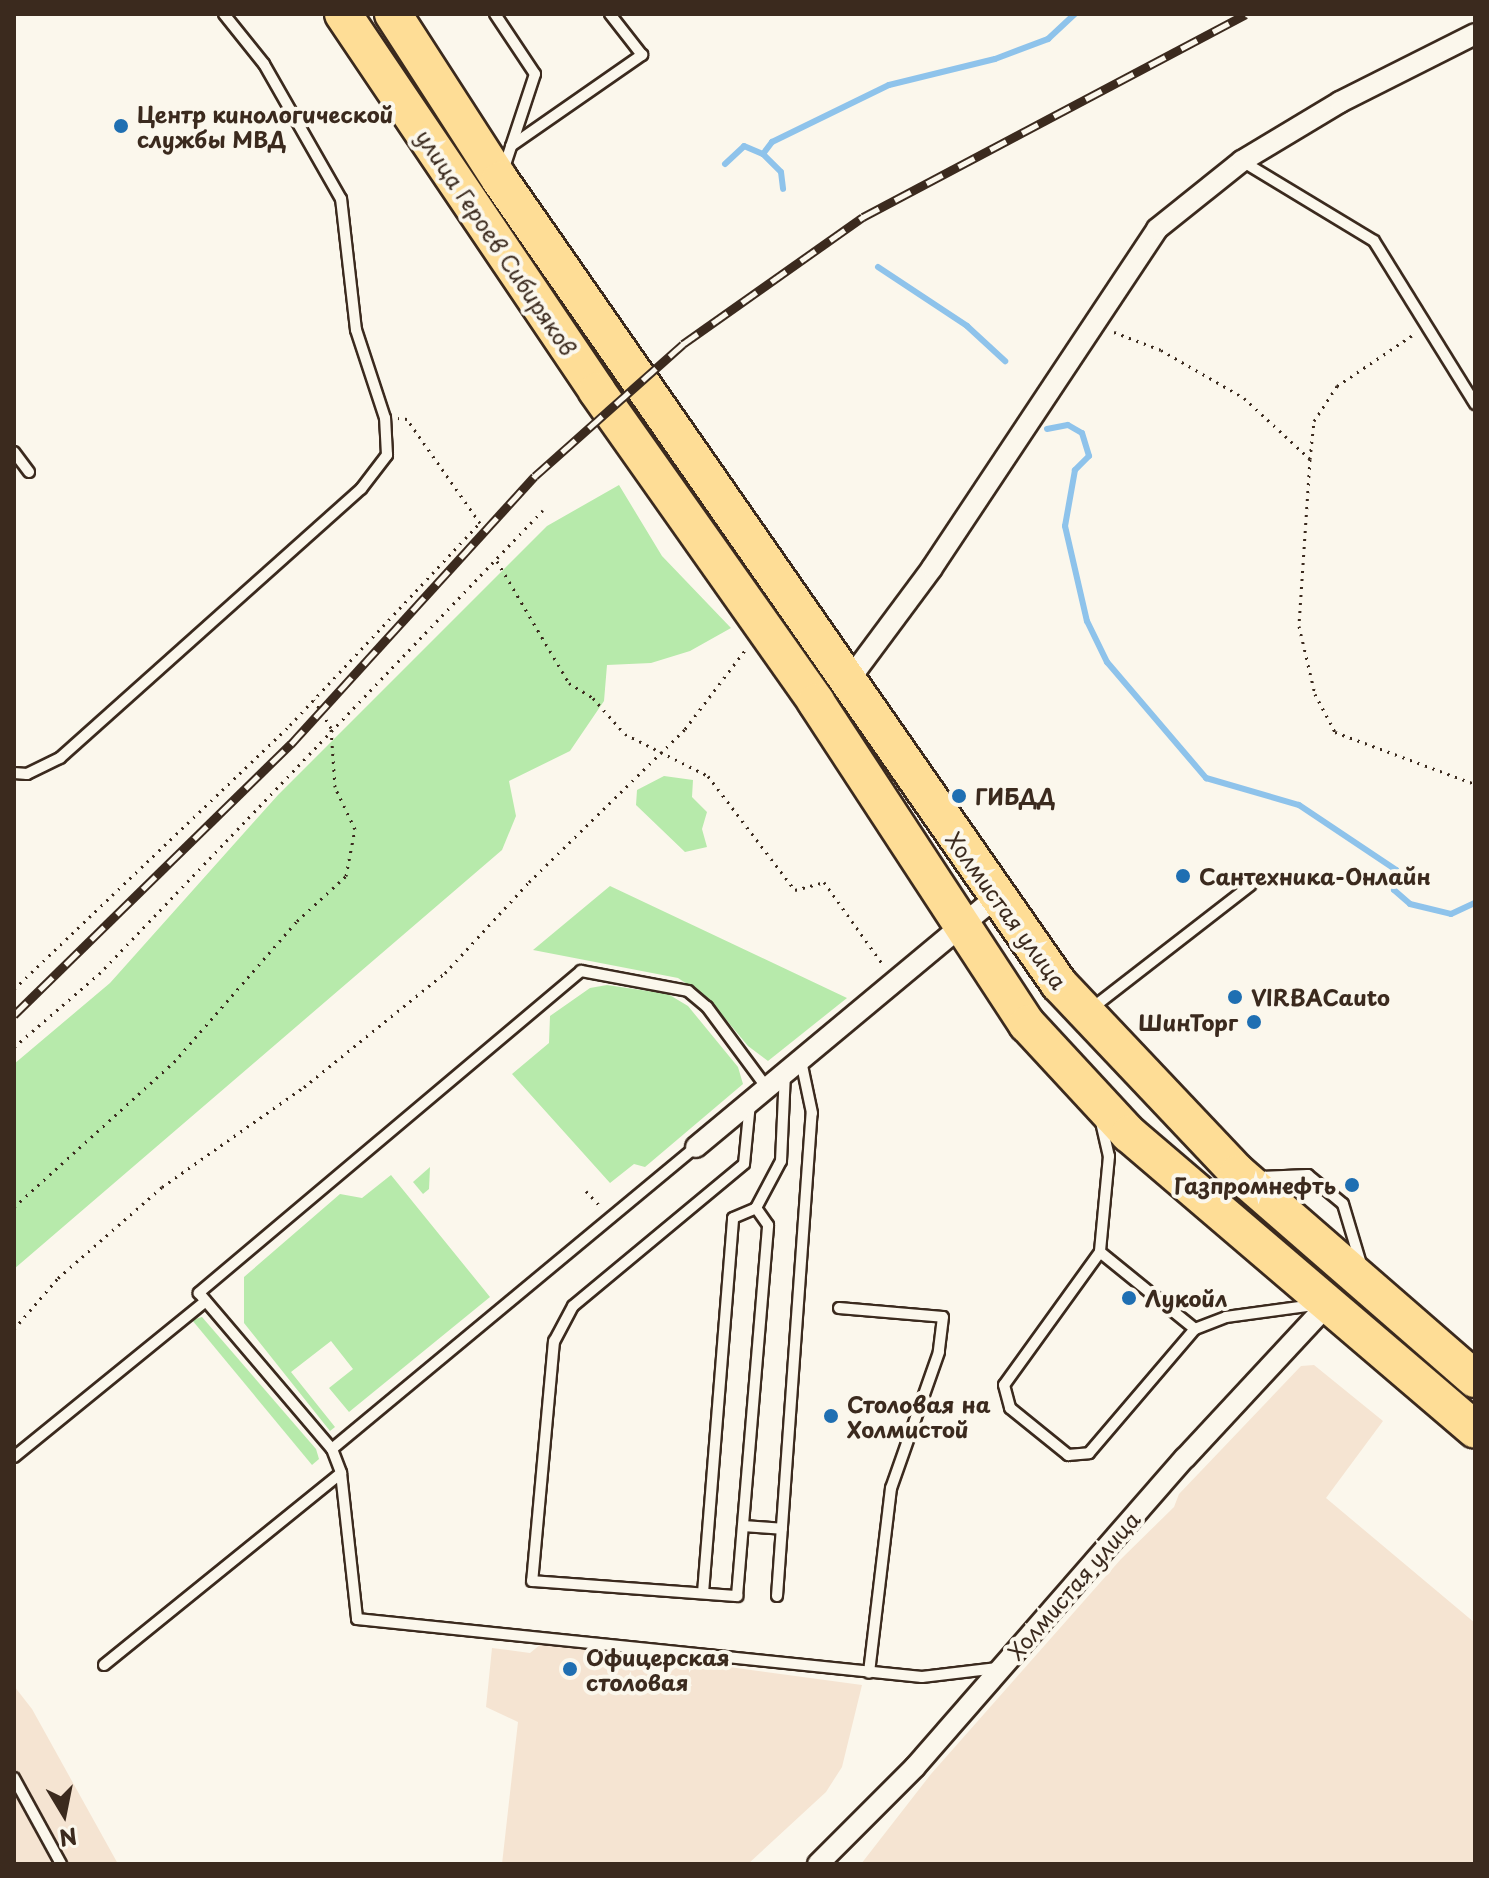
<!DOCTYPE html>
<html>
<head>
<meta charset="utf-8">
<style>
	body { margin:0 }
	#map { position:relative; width:1489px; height:1878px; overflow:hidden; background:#fbf7ec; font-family:"Playpen Sans",sans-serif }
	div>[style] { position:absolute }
	.built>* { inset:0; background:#f5e4d2 }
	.green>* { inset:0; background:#b7eaab }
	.stream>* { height:6px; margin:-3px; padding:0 3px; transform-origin:3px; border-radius:3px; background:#8ec3eb }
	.path>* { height:3px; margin-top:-1.5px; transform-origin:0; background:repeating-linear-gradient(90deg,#3b2a1e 0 2px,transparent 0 8px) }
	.roads { filter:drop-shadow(2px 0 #3b2a1e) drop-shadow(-2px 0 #3b2a1e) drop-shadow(0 2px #3b2a1e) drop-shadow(0 -2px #3b2a1e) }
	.lane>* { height:10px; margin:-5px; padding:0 5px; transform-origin:5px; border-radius:5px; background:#fbf7ec }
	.street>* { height:20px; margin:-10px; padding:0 10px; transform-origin:10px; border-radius:10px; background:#fbf7ec }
	.highway>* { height:36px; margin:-18px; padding:0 18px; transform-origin:18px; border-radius:18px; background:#fedd96 }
	.rail>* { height:9px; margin-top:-4.5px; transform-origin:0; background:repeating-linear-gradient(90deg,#fbf7ec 0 18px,#3b2a1e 0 36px); box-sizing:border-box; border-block:2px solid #3b2a1e }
	.dots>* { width:22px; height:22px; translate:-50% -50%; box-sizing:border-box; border:4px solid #fbf7ec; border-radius:50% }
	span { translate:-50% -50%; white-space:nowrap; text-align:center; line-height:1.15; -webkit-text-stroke:8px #fbf7ec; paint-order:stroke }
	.poi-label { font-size:22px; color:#3b2a1e; font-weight:700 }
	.left { translate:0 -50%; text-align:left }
	.right { translate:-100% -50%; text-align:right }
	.street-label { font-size:22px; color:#3b2a1e }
	.frame { position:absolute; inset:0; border:16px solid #3b2a1e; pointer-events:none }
	.north { position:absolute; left:24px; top:1774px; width:80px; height:80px; -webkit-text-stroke:6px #fbf7ec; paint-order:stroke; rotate:170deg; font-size:22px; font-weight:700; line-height:32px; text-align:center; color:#3b2a1e }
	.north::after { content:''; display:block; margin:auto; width:28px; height:36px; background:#3b2a1e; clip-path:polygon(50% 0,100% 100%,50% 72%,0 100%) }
</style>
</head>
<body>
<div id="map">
	<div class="built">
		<i style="clip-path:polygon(1314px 1365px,1383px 1421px,1326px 1498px,1475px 1623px,1475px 1864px,861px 1864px,931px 1774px,1121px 1559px,1174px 1507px,1179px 1494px,1301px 1366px)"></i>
		<i style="clip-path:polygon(541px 1644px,645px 1657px,650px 1680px,661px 1679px,685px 1661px,862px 1685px,842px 1767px,826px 1792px,748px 1864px,502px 1864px,518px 1722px,486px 1707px,492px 1648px,530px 1653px)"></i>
		<i style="clip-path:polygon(14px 1686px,32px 1709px,118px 1864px,14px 1864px)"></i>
	</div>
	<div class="green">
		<i style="clip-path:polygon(619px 485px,662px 556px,731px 628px,690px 651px,651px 663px,607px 665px,604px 701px,570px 751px,509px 781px,516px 816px,502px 850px,14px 1269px,14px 1064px,110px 983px,278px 795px,547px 526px)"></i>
		<i style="clip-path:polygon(664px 776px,693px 780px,692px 797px,707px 812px,702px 829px,707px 847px,685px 852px,636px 805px,637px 790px)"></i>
		<i style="clip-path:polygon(610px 886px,847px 998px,768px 1061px,748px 1046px,708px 998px,678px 978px,533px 950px)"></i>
		<i style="clip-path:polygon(607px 985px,668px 994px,688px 1006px,738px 1067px,743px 1084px,645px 1167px,634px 1164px,610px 1183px,512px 1074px,549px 1043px,550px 1016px,590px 988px)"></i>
		<i style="clip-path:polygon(430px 1167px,429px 1189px,423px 1194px,413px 1182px)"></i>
		<i style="clip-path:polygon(391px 1175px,490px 1297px,349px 1412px,329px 1388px,353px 1369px,331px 1341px,291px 1372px,335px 1427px,330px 1431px,244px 1323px,244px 1277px,340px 1194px,362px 1198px)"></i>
		<i style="clip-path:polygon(202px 1317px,316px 1449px,319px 1459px,312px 1465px,192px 1320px)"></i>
	</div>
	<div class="stream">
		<i style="left:763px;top:154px;width:15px;rotate:-53deg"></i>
		<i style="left:772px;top:142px;width:130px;rotate:-26deg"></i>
		<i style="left:889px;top:85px;width:109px;rotate:-13.8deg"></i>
		<i style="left:995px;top:59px;width:57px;rotate:-20.7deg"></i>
		<i style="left:1048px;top:39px;width:37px;rotate:-43deg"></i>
		<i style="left:725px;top:164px;width:26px;rotate:-43deg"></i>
		<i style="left:744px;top:146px;width:21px;rotate:23deg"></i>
		<i style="left:763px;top:154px;width:25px;rotate:45deg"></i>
		<i style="left:781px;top:172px;width:17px;rotate:83deg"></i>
		<i style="left:878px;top:267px;width:107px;rotate:33.5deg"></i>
		<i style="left:967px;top:326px;width:52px;rotate:42.6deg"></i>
		<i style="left:1047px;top:429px;width:21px;rotate:-11deg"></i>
		<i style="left:1068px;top:425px;width:16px;rotate:30deg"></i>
		<i style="left:1082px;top:433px;width:24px;rotate:73deg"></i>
		<i style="left:1089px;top:456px;width:20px;rotate:135deg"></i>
		<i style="left:1075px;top:470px;width:57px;rotate:100.1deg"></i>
		<i style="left:1065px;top:526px;width:98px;rotate:77deg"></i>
		<i style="left:1087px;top:621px;width:46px;rotate:64deg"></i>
		<i style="left:1107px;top:662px;width:153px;rotate:49.5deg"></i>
		<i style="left:1206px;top:778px;width:97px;rotate:16.2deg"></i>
		<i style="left:1299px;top:805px;width:117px;rotate:33.8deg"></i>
		<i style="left:1396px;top:870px;width:20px;rotate:96deg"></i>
		<i style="left:1394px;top:890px;width:21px;rotate:41deg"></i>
		<i style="left:1410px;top:904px;width:42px;rotate:13.7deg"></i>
		<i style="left:1451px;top:914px;width:26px;rotate:-25deg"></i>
	</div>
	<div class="path">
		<i style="left:1114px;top:332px;width:50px;rotate:21deg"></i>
		<i style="left:1161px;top:350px;width:96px;rotate:30deg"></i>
		<i style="left:1244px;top:398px;width:90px;rotate:42.7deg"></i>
		<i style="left:1310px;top:459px;width:167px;rotate:93.8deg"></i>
		<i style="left:1299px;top:626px;width:70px;rotate:76.8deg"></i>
		<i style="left:1315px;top:694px;width:43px;rotate:62.2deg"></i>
		<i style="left:1335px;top:732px;width:149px;rotate:20.4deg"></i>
		<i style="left:1310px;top:459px;width:38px;rotate:-84deg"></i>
		<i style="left:1314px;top:421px;width:42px;rotate:-56.7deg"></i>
		<i style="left:1337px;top:386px;width:93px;rotate:-34deg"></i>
		<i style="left:497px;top:561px;width:142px;rotate:59.5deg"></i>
		<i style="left:569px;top:683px;width:28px;rotate:32deg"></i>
		<i style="left:593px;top:698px;width:48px;rotate:48.4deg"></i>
		<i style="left:625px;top:734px;width:93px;rotate:26.8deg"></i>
		<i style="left:708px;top:776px;width:143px;rotate:52.7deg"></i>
		<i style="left:795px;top:890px;width:30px;rotate:-15deg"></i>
		<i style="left:824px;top:882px;width:103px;rotate:54.5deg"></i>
		<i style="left:14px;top:989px;width:382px;rotate:-43.7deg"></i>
		<i style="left:290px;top:725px;width:277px;rotate:-46.8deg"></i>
		<i style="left:480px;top:523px;width:127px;rotate:-125.1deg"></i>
		<i style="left:407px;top:419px;width:9px;rotate:-174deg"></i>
		<i style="left:14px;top:1047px;width:112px;rotate:-40.7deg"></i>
		<i style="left:99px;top:974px;width:642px;rotate:-46.26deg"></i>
		<i style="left:586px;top:1191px;width:23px;rotate:47deg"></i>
		<i style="left:14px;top:1207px;width:216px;rotate:-42.2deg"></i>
		<i style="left:174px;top:1062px;width:187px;rotate:-48.9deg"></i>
		<i style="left:297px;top:921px;width:67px;rotate:-42.6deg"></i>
		<i style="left:346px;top:876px;width:48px;rotate:-79.2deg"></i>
		<i style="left:355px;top:829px;width:47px;rotate:-115.5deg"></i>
		<i style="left:335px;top:787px;width:59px;rotate:-93.9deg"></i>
		<i style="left:331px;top:728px;width:33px;rotate:-121deg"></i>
		<i style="left:14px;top:1329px;width:67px;rotate:-49.2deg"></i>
		<i style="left:58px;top:1278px;width:138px;rotate:-41.2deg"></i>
		<i style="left:162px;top:1187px;width:174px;rotate:-35.2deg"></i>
		<i style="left:304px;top:1087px;width:181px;rotate:-39deg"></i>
		<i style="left:445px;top:973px;width:124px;rotate:-47.3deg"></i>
		<i style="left:529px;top:882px;width:219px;rotate:-44.4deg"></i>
		<i style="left:685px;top:729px;width:101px;rotate:-52.7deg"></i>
	</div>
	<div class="roads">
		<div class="lane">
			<i style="left:495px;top:14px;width:72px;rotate:56.3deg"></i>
			<i style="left:535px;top:74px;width:102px;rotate:108.3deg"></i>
			<i style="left:511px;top:146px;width:160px;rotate:-34.8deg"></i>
			<i style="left:642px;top:55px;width:52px;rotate:-128deg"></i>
			<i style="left:1242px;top:161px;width:154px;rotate:31.2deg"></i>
			<i style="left:1374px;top:241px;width:192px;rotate:58.2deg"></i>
			<i style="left:14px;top:452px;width:25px;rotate:53deg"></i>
			<i style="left:14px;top:773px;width:13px;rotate:4deg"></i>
			<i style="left:27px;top:774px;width:37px;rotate:-26deg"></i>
			<i style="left:60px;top:758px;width:404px;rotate:-41.8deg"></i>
			<i style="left:361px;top:489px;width:43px;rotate:-52.6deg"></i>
			<i style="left:387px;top:455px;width:37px;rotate:-93deg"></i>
			<i style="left:385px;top:418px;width:93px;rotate:-108.2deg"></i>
			<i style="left:356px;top:330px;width:132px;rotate:-96.5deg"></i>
			<i style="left:341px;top:199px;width:155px;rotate:-119.7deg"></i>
			<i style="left:264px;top:64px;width:64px;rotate:-128.7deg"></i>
			<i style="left:1091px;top:1009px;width:202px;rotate:-37.8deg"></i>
			<i style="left:767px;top:1088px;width:101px;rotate:-126.5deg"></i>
			<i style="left:707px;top:1007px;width:25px;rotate:-140deg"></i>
			<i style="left:688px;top:991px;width:109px;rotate:-169.4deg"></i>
			<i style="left:581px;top:971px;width:500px;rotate:139.9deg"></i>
			<i style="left:199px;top:1293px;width:205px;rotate:49.6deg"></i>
			<i style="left:332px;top:1449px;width:26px;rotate:69deg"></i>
			<i style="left:341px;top:1473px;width:147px;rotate:83.7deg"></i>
			<i style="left:357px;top:1619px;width:568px;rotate:5.86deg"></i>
			<i style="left:922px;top:1677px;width:76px;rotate:-6.8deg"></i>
			<i style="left:750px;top:1103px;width:61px;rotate:95.6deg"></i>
			<i style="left:744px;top:1164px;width:222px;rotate:140.3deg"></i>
			<i style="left:573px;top:1306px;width:40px;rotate:118deg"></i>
			<i style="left:554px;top:1341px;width:241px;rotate:95.2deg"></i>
			<i style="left:532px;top:1581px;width:206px;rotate:4.2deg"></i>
			<i style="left:737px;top:1596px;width:372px;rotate:-85.2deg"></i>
			<i style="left:768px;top:1225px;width:21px;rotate:-125deg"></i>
			<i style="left:756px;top:1208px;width:53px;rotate:-62deg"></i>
			<i style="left:781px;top:1161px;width:87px;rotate:-87.4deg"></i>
			<i style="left:1101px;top:1122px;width:35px;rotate:77deg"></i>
			<i style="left:1109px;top:1156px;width:96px;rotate:95.4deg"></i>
			<i style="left:1100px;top:1252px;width:122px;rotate:39deg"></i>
			<i style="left:1195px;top:1329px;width:33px;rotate:-21deg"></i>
			<i style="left:1226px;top:1317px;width:89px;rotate:-7.8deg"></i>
			<i style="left:1260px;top:1177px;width:48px;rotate:-2.4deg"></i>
			<i style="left:1308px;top:1175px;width:45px;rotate:39.6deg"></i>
			<i style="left:1343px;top:1204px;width:63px;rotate:73.3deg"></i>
			<i style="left:1100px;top:1252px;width:164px;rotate:125.8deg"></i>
			<i style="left:1004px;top:1385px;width:24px;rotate:75deg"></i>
			<i style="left:1010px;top:1408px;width:75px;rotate:39deg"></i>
			<i style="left:1068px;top:1455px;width:21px;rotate:-5deg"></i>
			<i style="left:1089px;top:1453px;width:163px;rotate:-49.5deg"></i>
			<i style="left:839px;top:1308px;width:104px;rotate:4.9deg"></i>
			<i style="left:943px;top:1317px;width:35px;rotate:97deg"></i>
			<i style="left:939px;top:1352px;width:144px;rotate:109.4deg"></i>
			<i style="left:891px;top:1488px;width:186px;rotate:96.8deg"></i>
			<i style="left:332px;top:1449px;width:473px;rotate:-39.7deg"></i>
			<i style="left:14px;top:1457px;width:247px;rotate:-39.1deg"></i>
			<i style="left:743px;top:1526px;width:39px;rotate:4deg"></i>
			<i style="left:703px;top:1593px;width:376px;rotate:-85.4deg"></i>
			<i style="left:733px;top:1218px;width:25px;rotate:-23deg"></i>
			<i style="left:777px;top:1596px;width:484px;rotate:-85.9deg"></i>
			<i style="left:812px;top:1113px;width:53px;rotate:-101.9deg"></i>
			<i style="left:104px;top:1665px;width:305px;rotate:-39deg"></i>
			<i style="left:14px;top:1778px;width:98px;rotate:61.3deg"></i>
		</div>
		<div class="street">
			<i style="left:846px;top:684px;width:144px;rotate:-53.4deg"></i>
			<i style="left:932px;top:568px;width:407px;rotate:-56.4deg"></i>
			<i style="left:1157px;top:229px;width:109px;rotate:-38.7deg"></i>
			<i style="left:1242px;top:161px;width:114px;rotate:-31deg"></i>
			<i style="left:1340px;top:102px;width:151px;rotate:-26.7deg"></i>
			<i style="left:696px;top:1147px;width:391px;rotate:-39.8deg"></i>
			<i style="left:818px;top:1864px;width:137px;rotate:-45deg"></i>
			<i style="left:915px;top:1767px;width:410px;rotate:-48.9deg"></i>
			<i style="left:1185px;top:1458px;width:209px;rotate:-47.1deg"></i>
		</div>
		<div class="highway">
			<i style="left:343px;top:14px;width:455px;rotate:56deg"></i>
			<i style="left:597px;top:391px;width:380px;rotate:54.8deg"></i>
			<i style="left:816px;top:702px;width:385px;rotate:56.8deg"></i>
			<i style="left:1027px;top:1024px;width:150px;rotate:47.2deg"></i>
			<i style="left:1129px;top:1134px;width:455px;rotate:40.5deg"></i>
			<i style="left:393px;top:14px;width:197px;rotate:57.2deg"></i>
			<i style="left:500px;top:180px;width:979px;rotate:55.19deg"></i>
			<i style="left:1059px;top:984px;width:260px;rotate:46.6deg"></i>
			<i style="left:1238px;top:1173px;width:314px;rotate:41deg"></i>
		</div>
	</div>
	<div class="rail">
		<i style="left:14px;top:1015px;width:388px;rotate:-44.4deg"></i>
		<i style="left:291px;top:744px;width:362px;rotate:-47.7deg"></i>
		<i style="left:535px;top:476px;width:198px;rotate:-41.7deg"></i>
		<i style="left:683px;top:344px;width:220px;rotate:-35.2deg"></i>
		<i style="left:863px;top:217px;width:433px;rotate:-27.9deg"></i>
	</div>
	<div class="dots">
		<i style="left:121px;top:126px;background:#1f6fb2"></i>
		<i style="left:959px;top:796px;background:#1f6fb2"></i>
		<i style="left:1183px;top:876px;background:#1f6fb2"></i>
		<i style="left:1235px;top:997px;background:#1f6fb2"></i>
		<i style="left:1254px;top:1022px;background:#1f6fb2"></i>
		<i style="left:1352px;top:1185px;background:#1f6fb2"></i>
		<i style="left:1129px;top:1298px;background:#1f6fb2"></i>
		<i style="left:831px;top:1416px;background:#1f6fb2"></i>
		<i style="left:570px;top:1669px;background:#1f6fb2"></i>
	</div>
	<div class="poi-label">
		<span class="left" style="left:137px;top:126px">Центр кинологической<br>службы МВД</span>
		<span class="left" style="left:975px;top:796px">ГИБДД</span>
		<span class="left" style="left:1199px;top:876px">Сантехника-Онлайн</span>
		<span class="left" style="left:1251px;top:997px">VIRBACauto</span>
		<span class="right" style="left:1238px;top:1022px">ШинТорг</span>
		<span class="right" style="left:1336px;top:1185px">Газпромнефть</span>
		<span class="left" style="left:1145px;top:1298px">Лукойл</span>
		<span class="left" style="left:847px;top:1416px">Столовая на<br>Холмистой</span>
		<span class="left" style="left:586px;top:1669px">Офицерская<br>столовая</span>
	</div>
	<div class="street-label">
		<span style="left:497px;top:242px;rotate:56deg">улица Героев Сибиряков</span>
		<span style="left:1007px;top:910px;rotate:54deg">Холмистая улица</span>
		<span style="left:1073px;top:1585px;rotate:-49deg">Холмистая улица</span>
	</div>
	<div class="frame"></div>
	<div class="north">N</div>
</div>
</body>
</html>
